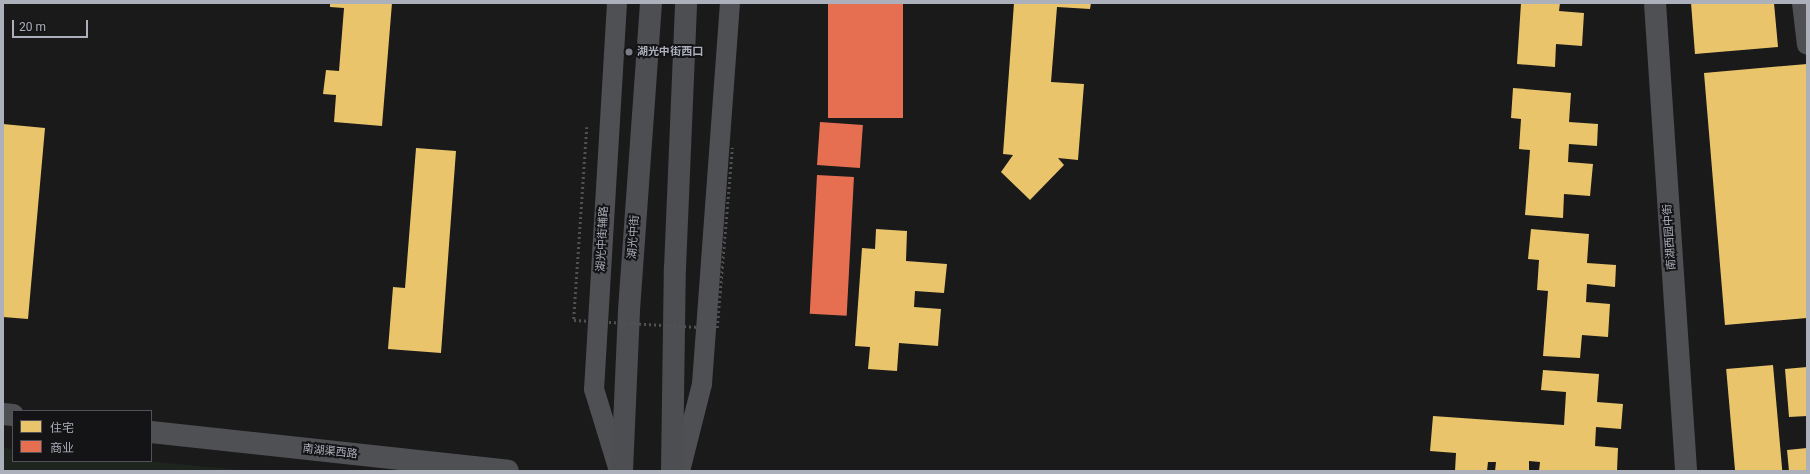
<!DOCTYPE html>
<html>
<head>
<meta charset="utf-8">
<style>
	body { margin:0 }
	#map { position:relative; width:1810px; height:474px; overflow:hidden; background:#1a1a1b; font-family:Roboto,"Noto Sans SC",sans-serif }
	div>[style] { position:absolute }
	.green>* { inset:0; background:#1e251f }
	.homes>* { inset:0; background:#e9c46a; transform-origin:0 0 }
	.shops>* { inset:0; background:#e76f51; transform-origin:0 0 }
	.minor>* { height:20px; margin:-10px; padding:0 10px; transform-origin:10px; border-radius:10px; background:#4e5054 }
	.tertiary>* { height:22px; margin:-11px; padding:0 11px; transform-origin:11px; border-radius:11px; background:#4e5054 }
	.secondary>* { height:22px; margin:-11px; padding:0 11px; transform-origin:11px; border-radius:11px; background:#4d4e52 }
	.path-bridge>* { height:2.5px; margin-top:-1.25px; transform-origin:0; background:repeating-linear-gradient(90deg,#505155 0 2px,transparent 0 5px) }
	.dots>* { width:11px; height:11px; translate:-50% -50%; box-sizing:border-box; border:2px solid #141417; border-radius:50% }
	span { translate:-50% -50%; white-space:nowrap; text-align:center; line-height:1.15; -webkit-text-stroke:4px #141417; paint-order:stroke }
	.poi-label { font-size:11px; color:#acb0bb; font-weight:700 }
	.left { translate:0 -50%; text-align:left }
	.street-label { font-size:11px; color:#acb0bb }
	.frame { position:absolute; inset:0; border:4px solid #acb0bb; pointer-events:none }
	.legend { position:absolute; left:12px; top:410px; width:140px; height:52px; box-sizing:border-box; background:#141417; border:1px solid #515259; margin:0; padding:5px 7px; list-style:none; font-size:12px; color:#acb0bb }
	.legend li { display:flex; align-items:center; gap:8px; height:20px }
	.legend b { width:20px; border:1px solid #515259 }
	.scale { position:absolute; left:12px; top:20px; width:76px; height:18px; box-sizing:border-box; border:2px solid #acb0bb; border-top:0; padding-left:5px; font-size:12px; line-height:14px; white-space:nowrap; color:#acb0bb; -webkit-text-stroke:3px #141417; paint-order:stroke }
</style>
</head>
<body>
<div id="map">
	<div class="green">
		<i style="clip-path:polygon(3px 448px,13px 449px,13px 461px,144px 461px,253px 471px,3px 471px)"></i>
	</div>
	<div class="homes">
		<i style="clip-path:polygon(330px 3px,392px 3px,382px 126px,334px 122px,336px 95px,323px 94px,326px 70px,339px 71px,344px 8px,330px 7px)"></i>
		<i style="clip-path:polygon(1014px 3px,1091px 3px,1090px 9px,1057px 7px,1051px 82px,1084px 84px,1078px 160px,1058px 158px,1064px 165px,1030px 200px,1001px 172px,1013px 155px,1003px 154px)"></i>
		<i style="clip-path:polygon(1521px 3px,1560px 3px,1559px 11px,1584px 13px,1582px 46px,1556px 44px,1555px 67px,1517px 64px)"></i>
		<i style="clip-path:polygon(1691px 3px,1774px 3px,1778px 47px,1695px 54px)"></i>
		<i style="clip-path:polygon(1807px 64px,1807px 318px,1725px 325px,1704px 73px)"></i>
		<i style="clip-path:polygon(1513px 88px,1571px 93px,1569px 122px,1598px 124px,1597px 146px,1569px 144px,1568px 162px,1593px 164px,1590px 196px,1564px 194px,1563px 218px,1525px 215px,1530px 150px,1519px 149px,1521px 119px,1511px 118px)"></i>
		<i style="clip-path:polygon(3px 124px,45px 128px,28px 319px,3px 317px)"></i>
		<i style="clip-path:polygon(416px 148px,456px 151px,441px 353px,388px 349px,393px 287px,405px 288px)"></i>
		<i style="clip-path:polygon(876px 229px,907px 231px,906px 261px,947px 264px,944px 293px,915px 291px,914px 307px,941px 309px,938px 346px,899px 343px,897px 371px,868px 369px,870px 347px,855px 346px,862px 248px,875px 249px)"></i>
		<i style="clip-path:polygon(1531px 229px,1589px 234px,1587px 263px,1616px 265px,1615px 287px,1587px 284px,1586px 302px,1610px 304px,1608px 337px,1582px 335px,1580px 358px,1543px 356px,1548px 291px,1537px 290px,1539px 260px,1528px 259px)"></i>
		<i style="left:1773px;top:365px;width:106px;height:47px;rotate:85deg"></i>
		<i style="clip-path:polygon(1807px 367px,1807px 416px,1789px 417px,1785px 369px)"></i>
		<i style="clip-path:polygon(1543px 370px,1599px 374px,1597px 402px,1623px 404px,1621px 429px,1596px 427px,1595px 446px,1618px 448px,1617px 471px,1539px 471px,1540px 462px,1529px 461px,1529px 471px,1495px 471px,1496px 462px,1488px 462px,1487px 471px,1455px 471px,1456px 453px,1430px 451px,1433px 416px,1564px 425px,1566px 392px,1541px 390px)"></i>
		<i style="clip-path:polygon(1807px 448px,1807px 471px,1789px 471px,1787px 450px)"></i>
	</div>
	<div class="shops">
		<i style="left:828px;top:3px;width:75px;height:115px"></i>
		<i style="left:820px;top:122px;width:43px;height:43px;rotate:4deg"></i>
		<i style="left:817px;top:175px;width:37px;height:139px;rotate:3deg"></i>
	</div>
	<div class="minor">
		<i style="left:617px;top:3px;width:387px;rotate:93.4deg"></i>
		<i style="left:594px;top:389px;width:86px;rotate:73deg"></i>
		<i style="left:1802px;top:3px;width:42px;rotate:83.2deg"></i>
		<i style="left:680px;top:471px;width:90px;rotate:-75.8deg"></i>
		<i style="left:702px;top:384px;width:382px;rotate:-85.8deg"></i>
	</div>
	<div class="tertiary">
		<i style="left:1655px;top:3px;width:469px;rotate:86.2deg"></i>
		<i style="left:3px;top:414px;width:10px;rotate:6deg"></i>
		<i style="left:151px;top:432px;width:359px;rotate:6.2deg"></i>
	</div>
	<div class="secondary">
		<i style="left:622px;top:471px;width:161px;rotate:-87.5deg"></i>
		<i style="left:629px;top:310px;width:308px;rotate:-85.9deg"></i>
		<i style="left:672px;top:471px;width:203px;rotate:-89.2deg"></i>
		<i style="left:675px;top:268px;width:265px;rotate:-87.6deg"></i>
	</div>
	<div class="path-bridge">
		<i style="left:587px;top:127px;width:193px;rotate:93.9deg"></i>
		<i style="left:574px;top:320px;width:143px;rotate:3.2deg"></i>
		<i style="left:717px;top:328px;width:181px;rotate:-85.2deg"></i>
	</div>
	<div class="dots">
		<i style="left:629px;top:52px;background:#797c83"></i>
	</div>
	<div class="poi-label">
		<span class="left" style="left:637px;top:52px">湖光中街西口</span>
	</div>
	<div class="street-label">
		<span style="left:634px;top:237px;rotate:-86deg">湖光中街</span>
		<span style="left:1670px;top:237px;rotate:-94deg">南湖西园中街</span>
		<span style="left:603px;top:239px;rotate:-87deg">湖光中街辅路</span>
		<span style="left:330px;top:452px;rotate:6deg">南湖渠西路</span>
	</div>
	<div class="frame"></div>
	<ul class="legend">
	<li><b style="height:11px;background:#e9c46a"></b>住宅</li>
	<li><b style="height:11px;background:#e76f51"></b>商业</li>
	</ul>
	<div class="scale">20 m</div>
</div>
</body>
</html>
